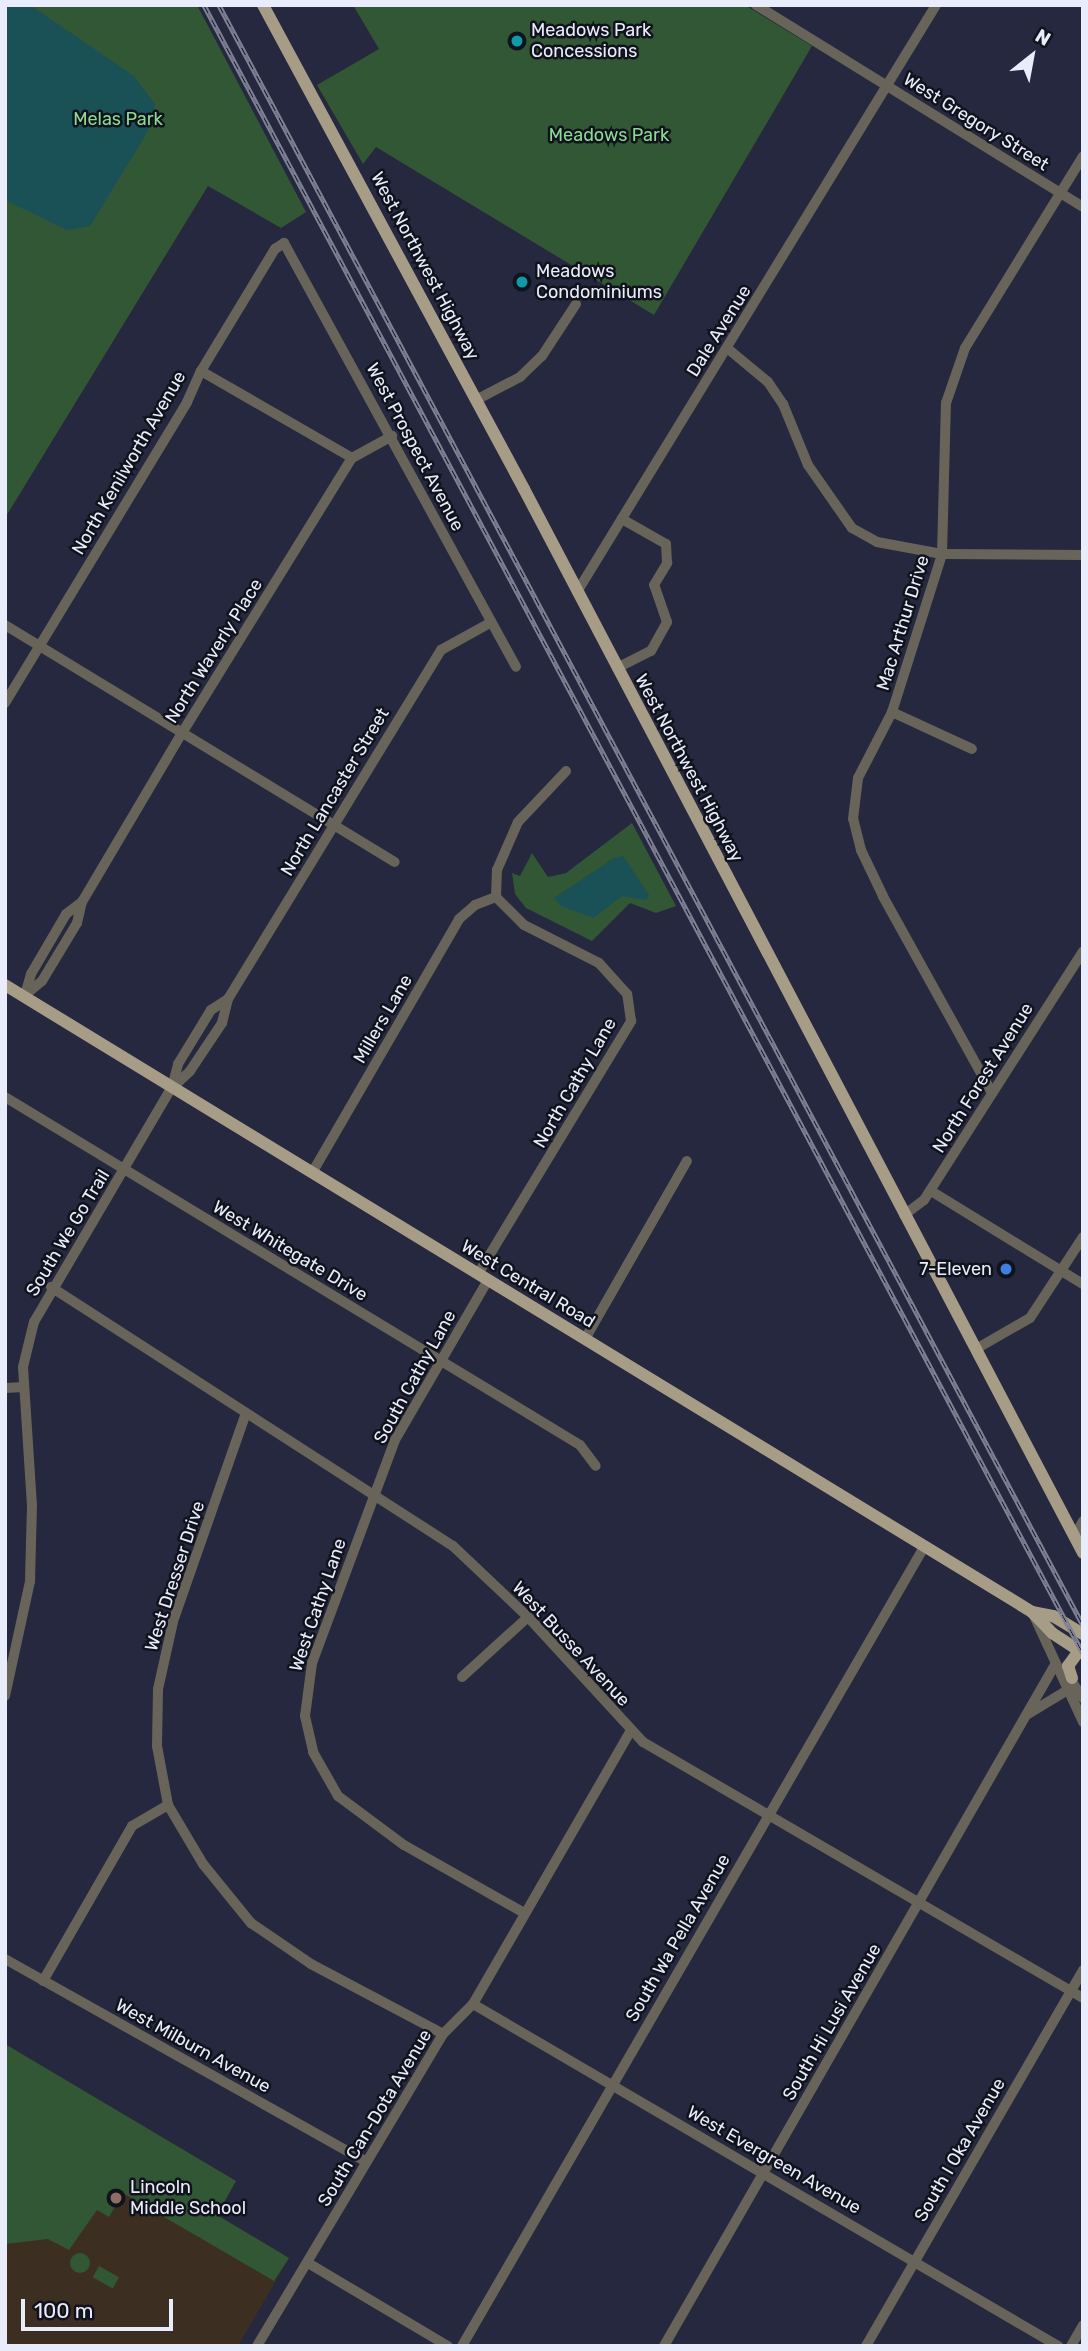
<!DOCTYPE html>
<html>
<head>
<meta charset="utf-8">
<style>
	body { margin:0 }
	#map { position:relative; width:1088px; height:2351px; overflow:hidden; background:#25283e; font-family:Rubik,sans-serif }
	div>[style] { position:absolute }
	.education>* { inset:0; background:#3d2e22 }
	.green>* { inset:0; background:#315734; transform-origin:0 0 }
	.round { border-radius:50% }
	.water>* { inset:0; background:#1a5156 }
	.minor>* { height:10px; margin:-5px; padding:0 5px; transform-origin:5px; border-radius:5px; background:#696459 }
	.major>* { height:12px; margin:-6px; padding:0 6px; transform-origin:6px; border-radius:6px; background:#a79d86 }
	.rail>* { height:5px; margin-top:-2.5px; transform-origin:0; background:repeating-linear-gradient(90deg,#10121c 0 8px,#7f8295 0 16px); box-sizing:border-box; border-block:2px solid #7f8295 }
	.dots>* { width:19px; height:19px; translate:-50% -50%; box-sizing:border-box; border:4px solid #10121c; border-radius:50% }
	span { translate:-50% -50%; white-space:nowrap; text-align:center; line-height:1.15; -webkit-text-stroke:5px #10121c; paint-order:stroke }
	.poi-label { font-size:18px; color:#e9ecfb }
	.left { translate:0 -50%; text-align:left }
	.right { translate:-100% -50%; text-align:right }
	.park-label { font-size:18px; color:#8dda94 }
	.street-label { font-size:18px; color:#e9ecfb }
	.frame { position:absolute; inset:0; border:7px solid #e9ecfb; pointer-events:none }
	.north { position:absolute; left:997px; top:21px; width:70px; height:70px; -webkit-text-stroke:5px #10121c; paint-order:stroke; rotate:31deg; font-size:19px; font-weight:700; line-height:28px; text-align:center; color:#e9ecfb }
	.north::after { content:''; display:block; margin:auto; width:24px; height:32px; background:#e9ecfb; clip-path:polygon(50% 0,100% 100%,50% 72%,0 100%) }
	.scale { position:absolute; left:21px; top:2299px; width:152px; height:32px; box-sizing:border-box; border:4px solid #e9ecfb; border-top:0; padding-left:9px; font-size:21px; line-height:24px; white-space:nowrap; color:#e9ecfb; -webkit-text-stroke:5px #10121c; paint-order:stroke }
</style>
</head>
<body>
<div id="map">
	<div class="education">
		<i style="clip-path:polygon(5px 2044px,236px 2181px,217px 2215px,289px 2258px,238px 2346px,5px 2346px)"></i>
	</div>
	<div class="green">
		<i style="clip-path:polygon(5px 5px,197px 5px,306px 212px,281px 228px,208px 186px,5px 518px)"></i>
		<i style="clip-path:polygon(353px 5px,745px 5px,812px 46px,654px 315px,376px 147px,363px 164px,317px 85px,379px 49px)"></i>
		<i style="clip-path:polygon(632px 823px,676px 906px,656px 913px,630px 903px,592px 941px,526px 908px,515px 894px,512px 873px,520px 876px,532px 853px,548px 877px,566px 873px)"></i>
		<i style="clip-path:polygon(5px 2044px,236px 2181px,217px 2215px,289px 2258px,274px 2281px,123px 2193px,109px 2217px,97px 2210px,69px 2250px,48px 2239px,5px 2244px)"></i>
		<i class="round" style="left:70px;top:2253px;width:20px;height:20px"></i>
		<i style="left:99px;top:2266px;width:23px;height:13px;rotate:29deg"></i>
	</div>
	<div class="water">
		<i style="clip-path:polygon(5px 5px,30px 5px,134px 76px,155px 104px,148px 131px,90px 226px,67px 230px,5px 200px)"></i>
		<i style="clip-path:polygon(623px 856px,649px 895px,646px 900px,622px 896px,593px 918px,561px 906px,554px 898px,614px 858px)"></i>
	</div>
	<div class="minor">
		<i style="left:756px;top:5px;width:384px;rotate:31.7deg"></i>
		<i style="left:727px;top:348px;width:53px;rotate:39.7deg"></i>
		<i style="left:768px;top:382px;width:27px;rotate:56deg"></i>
		<i style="left:783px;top:404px;width:66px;rotate:67.7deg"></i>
		<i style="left:808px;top:465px;width:77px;rotate:55.1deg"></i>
		<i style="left:852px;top:528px;width:29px;rotate:29deg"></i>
		<i style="left:877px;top:542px;width:66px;rotate:10.5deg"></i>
		<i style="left:942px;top:554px;width:141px;rotate:0.4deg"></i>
		<i style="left:201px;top:371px;width:174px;rotate:29.9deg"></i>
		<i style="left:476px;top:400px;width:50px;rotate:-27.6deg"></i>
		<i style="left:520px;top:377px;width:30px;rotate:-44deg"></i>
		<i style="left:542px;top:356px;width:62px;rotate:-56.8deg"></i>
		<i style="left:577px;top:592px;width:688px;rotate:-58.55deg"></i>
		<i style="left:5px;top:625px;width:456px;rotate:31.3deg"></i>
		<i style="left:617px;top:668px;width:38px;rotate:-27deg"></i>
		<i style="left:651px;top:651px;width:33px;rotate:-61deg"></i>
		<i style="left:667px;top:622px;width:39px;rotate:-109deg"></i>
		<i style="left:654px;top:585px;width:26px;rotate:-59deg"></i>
		<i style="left:667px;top:563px;width:19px;rotate:-93deg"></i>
		<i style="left:666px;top:544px;width:51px;rotate:-150.4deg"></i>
		<i style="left:5px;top:703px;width:352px;rotate:-58.8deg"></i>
		<i style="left:187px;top:402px;width:34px;rotate:-66deg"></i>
		<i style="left:201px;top:371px;width:143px;rotate:-58.8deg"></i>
		<i style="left:275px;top:249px;width:11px;rotate:-34deg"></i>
		<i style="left:284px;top:243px;width:483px;rotate:61.3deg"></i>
		<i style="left:892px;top:712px;width:88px;rotate:24.8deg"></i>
		<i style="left:25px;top:995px;width:22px;rotate:-74deg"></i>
		<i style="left:31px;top:974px;width:69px;rotate:-59.7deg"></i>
		<i style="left:66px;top:914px;width:20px;rotate:-37deg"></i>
		<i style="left:24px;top:996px;width:23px;rotate:-40deg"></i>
		<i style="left:42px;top:981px;width:68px;rotate:-58.9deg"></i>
		<i style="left:77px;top:923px;width:22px;rotate:-77deg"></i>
		<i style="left:82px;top:902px;width:196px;rotate:-59.4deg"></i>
		<i style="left:182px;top:733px;width:323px;rotate:-58.3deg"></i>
		<i style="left:352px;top:458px;width:46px;rotate:-28.8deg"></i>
		<i style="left:173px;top:1087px;width:23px;rotate:-43deg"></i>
		<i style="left:190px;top:1071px;width:58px;rotate:-56.3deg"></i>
		<i style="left:222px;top:1023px;width:25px;rotate:-76deg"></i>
		<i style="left:228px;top:999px;width:409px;rotate:-58.6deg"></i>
		<i style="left:441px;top:650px;width:56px;rotate:-28.9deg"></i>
		<i style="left:992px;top:1093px;width:225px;rotate:-119deg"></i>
		<i style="left:883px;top:896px;width:51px;rotate:-115.6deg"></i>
		<i style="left:861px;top:850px;width:32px;rotate:-104deg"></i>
		<i style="left:853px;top:819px;width:41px;rotate:-83deg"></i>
		<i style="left:858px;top:778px;width:74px;rotate:-62.7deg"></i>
		<i style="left:892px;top:712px;width:166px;rotate:-72.4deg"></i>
		<i style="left:942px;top:554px;width:151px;rotate:-88.5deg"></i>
		<i style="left:946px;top:403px;width:58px;rotate:-70.9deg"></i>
		<i style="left:965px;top:348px;width:225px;rotate:-58.4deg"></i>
		<i style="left:5px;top:1097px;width:672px;rotate:31.18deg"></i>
		<i style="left:580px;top:1445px;width:26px;rotate:53deg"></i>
		<i style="left:312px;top:1173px;width:293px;rotate:-59.9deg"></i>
		<i style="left:459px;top:919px;width:21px;rotate:-41deg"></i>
		<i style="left:475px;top:905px;width:22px;rotate:-21deg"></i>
		<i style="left:931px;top:1191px;width:178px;rotate:31.5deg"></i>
		<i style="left:904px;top:1215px;width:25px;rotate:-37deg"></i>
		<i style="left:924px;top:1200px;width:295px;rotate:-57.4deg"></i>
		<i style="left:478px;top:1274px;width:296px;rotate:-58.8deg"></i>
		<i style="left:631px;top:1021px;width:27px;rotate:-98deg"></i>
		<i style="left:627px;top:994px;width:42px;rotate:-132.1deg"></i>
		<i style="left:599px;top:963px;width:84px;rotate:-153.1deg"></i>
		<i style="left:524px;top:925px;width:40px;rotate:-135deg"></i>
		<i style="left:496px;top:897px;width:27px;rotate:-88deg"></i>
		<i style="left:497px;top:870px;width:52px;rotate:-66.4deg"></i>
		<i style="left:518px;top:822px;width:70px;rotate:-46.7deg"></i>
		<i style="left:488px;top:1280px;width:185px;rotate:120.2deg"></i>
		<i style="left:395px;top:1440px;width:238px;rotate:110.4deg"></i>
		<i style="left:312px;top:1663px;width:53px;rotate:97.5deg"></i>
		<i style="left:305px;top:1716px;width:37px;rotate:77deg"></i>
		<i style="left:313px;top:1752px;width:51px;rotate:60.4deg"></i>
		<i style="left:338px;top:1796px;width:82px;rotate:36.6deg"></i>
		<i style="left:404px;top:1845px;width:138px;rotate:29.5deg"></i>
		<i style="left:51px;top:1287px;width:478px;rotate:32.8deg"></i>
		<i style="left:453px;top:1546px;width:103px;rotate:43.4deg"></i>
		<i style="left:528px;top:1617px;width:170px;rotate:47.4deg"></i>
		<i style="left:643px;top:1742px;width:509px;rotate:30.19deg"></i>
		<i style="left:585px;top:1339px;width:205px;rotate:-60.2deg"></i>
		<i style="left:976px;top:1349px;width:62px;rotate:-29.9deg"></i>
		<i style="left:1030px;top:1318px;width:97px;rotate:-56.8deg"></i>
		<i style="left:5px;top:1388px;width:19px;rotate:-3deg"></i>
		<i style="left:246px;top:1413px;width:221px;rotate:109.3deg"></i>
		<i style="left:173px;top:1622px;width:69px;rotate:102.6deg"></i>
		<i style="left:158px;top:1689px;width:57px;rotate:91deg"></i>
		<i style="left:157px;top:1746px;width:60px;rotate:79.4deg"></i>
		<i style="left:168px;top:1805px;width:69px;rotate:59.3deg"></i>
		<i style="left:203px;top:1864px;width:76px;rotate:50.9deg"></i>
		<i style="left:251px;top:1923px;width:73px;rotate:34.3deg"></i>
		<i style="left:311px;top:1964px;width:149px;rotate:27.9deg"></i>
		<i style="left:1075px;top:1535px;width:16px;rotate:-60deg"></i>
		<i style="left:1035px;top:1618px;width:115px;rotate:65.2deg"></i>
		<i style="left:1066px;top:1673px;width:30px;rotate:56deg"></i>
		<i style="left:462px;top:1677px;width:89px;rotate:-42.3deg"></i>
		<i style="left:5px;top:1696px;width:118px;rotate:-77.7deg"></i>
		<i style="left:30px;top:1581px;width:75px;rotate:-88.5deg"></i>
		<i style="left:32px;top:1506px;width:139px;rotate:-93.7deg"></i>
		<i style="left:23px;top:1367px;width:46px;rotate:-76.3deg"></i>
		<i style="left:34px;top:1322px;width:273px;rotate:-59.6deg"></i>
		<i style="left:172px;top:1087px;width:24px;rotate:-75deg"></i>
		<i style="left:178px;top:1064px;width:63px;rotate:-58.6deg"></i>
		<i style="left:211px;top:1010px;width:20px;rotate:-33deg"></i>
		<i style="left:1028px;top:1714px;width:44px;rotate:-31.2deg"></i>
		<i style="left:5px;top:1959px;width:413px;rotate:29.3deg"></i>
		<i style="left:43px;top:1981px;width:179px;rotate:-60.1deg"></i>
		<i style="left:132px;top:1826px;width:42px;rotate:-30.3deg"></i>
		<i style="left:473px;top:2004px;width:678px;rotate:30.31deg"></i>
		<i style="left:308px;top:2263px;width:163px;rotate:30.7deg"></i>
		<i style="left:257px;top:2346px;width:363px;rotate:-59.2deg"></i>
		<i style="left:443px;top:2034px;width:42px;rotate:-45deg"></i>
		<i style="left:473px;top:2004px;width:316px;rotate:-60deg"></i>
		<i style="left:462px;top:2346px;width:923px;rotate:-59.96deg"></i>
		<i style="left:664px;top:2346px;width:787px;rotate:-60.15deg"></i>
		<i style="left:866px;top:2346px;width:434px;rotate:-60deg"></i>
		<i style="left:1071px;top:2346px;width:24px;rotate:-60deg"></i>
	</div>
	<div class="major">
		<i style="left:263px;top:5px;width:550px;rotate:61.66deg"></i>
		<i style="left:524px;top:489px;width:1202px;rotate:62.28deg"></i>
		<i style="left:5px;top:985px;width:1203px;rotate:31.4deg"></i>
		<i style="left:1032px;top:1612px;width:29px;rotate:46deg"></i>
		<i style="left:1052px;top:1633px;width:37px;rotate:33deg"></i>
		<i style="left:1032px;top:1612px;width:21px;rotate:11deg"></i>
		<i style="left:1053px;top:1616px;width:35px;rotate:31deg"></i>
		<i style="left:1072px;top:1678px;width:13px;rotate:-108deg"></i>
		<i style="left:1068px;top:1666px;width:19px;rotate:-54deg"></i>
	</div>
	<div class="rail">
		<i style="left:204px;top:5px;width:1868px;rotate:61.93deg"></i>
		<i style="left:219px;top:5px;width:1836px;rotate:61.93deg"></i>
	</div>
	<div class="dots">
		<i style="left:517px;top:41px;background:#0f9aa8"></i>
		<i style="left:522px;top:282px;background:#0f9aa8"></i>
		<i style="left:1006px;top:1269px;background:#3f7fe0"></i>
		<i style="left:116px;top:2198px;background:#8d6e63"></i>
	</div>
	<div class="poi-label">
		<span class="left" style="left:531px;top:41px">Meadows Park<br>Concessions</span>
		<span class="left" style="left:536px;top:282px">Meadows<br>Condominiums</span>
		<span class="right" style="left:992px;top:1269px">7-Eleven</span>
		<span class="left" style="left:130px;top:2198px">Lincoln<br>Middle School</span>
	</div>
	<div class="park-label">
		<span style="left:118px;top:119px">Melas Park</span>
		<span style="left:609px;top:135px">Meadows Park</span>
	</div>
	<div class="street-label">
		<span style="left:976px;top:122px;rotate:32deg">West Gregory Street</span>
		<span style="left:425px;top:266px;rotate:62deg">West Northwest Highway</span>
		<span style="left:719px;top:331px;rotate:-58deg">Dale Avenue</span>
		<span style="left:415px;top:447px;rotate:62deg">West Prospect Avenue</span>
		<span style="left:129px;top:463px;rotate:-60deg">North Kenilworth Avenue</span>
		<span style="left:903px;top:623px;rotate:-73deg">Mac Arthur Drive</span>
		<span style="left:214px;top:651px;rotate:-58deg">North Waverly Place</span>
		<span style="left:689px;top:768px;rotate:62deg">West Northwest Highway</span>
		<span style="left:335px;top:792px;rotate:-59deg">North Lancaster Street</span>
		<span style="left:383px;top:1019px;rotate:-60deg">Millers Lane</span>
		<span style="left:983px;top:1078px;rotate:-58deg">North Forest Avenue</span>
		<span style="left:575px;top:1083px;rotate:-60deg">North Cathy Lane</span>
		<span style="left:68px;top:1233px;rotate:-59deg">South We Go Trail</span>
		<span style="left:290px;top:1251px;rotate:31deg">West Whitegate Drive</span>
		<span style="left:528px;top:1284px;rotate:31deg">West Central Road</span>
		<span style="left:415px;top:1377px;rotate:-61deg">South Cathy Lane</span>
		<span style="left:175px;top:1576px;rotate:-72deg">West Dresser Drive</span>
		<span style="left:318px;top:1605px;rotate:-71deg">West Cathy Lane</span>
		<span style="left:571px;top:1644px;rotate:47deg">West Busse Avenue</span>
		<span style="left:678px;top:1938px;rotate:-60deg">South Wa Pella Avenue</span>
		<span style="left:832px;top:2022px;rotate:-60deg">South Hi Lusi Avenue</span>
		<span style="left:193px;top:2046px;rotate:29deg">West Milburn Avenue</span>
		<span style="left:375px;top:2118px;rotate:-59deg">South Can-Dota Avenue</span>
		<span style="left:960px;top:2150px;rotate:-60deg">South I Oka Avenue</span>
		<span style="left:774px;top:2160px;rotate:30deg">West Evergreen Avenue</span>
	</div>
	<div class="frame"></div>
	<div class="north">N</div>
	<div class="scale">100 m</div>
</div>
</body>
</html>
